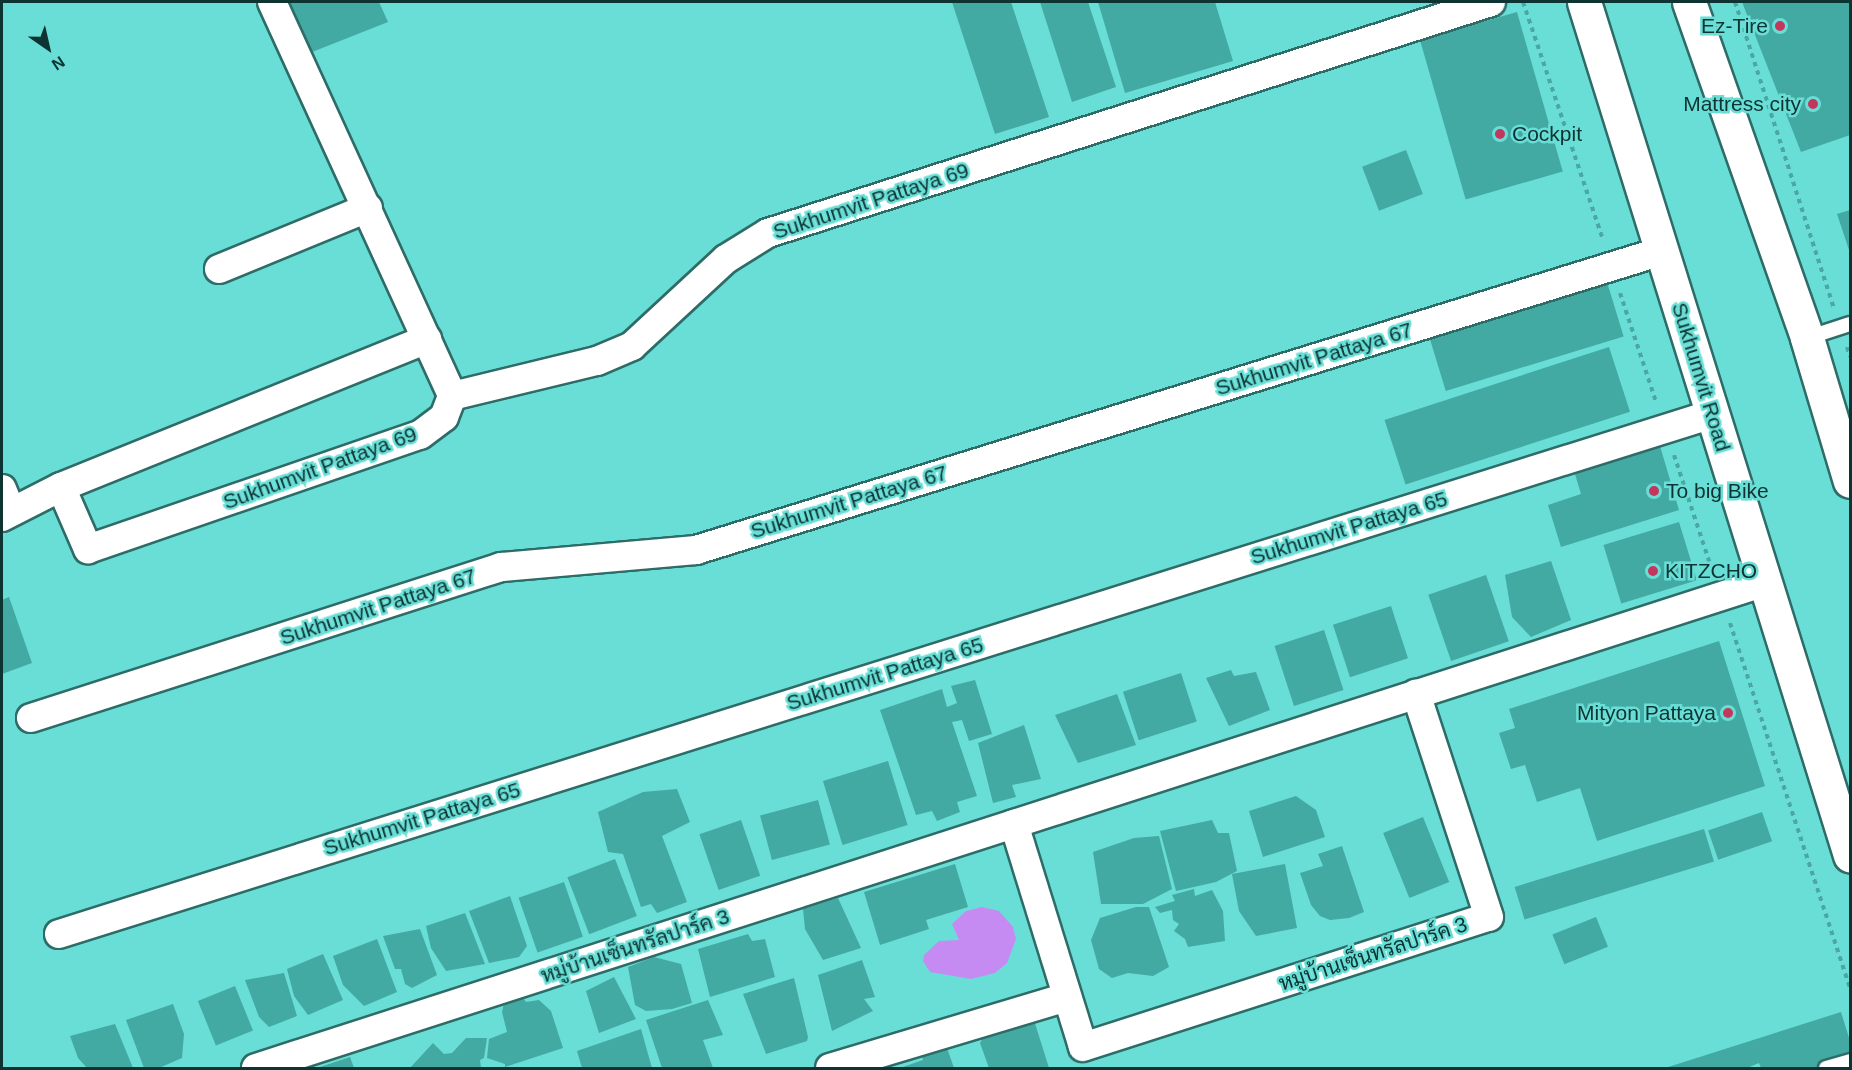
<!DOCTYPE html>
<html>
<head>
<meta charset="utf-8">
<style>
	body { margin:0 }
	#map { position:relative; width:1852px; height:1070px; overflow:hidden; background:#68ded6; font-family:Arial,Sarabun,sans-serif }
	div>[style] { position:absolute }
	.water>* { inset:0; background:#c68bf3 }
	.building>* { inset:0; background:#43a9a3; transform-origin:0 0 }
	.path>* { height:4px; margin-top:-2px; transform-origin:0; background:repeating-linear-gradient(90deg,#4ba7a1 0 4.5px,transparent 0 9px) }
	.roads { filter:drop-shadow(2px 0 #2e6c68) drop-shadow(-2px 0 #2e6c68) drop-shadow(0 2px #2e6c68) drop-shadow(0 -2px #2e6c68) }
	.lane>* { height:14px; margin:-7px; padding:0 7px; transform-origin:7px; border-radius:7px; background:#fff }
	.street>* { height:28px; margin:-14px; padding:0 14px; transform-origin:14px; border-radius:14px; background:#fff }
	.highway>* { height:33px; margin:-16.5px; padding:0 16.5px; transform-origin:16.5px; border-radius:16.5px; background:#fff }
	.dots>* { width:16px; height:16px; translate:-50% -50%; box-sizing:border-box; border:3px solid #68ded6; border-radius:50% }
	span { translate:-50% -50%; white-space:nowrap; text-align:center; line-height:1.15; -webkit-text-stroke:5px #68ded6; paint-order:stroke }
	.poi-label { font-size:21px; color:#0d3432 }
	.right { translate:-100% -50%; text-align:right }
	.left { translate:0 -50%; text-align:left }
	.street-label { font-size:21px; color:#0d3432 }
	.frame { position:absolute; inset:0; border:3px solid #0d3432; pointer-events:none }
	.north { position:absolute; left:18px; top:18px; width:60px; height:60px; -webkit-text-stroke:4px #68ded6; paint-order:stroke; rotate:146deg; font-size:16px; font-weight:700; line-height:24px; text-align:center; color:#0d3432 }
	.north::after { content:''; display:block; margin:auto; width:21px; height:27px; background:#0d3432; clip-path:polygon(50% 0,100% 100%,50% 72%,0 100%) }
</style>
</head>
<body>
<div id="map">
	<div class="water">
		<i style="clip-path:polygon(982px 907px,999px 911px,1013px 927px,1016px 939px,1007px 963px,995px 973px,971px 979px,930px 972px,923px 961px,924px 955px,939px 941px,959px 940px,952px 924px,966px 911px)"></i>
	</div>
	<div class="building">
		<i style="clip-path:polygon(278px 2px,379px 2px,388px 22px,302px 56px)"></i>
		<i style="clip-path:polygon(952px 2px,1011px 2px,1049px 117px,995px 134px)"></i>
		<i style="clip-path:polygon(1040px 2px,1088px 2px,1116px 87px,1072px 102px)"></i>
		<i style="clip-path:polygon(1098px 2px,1215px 2px,1233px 61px,1125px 93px)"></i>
		<i style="clip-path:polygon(1742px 2px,1850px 2px,1850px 135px,1801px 152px)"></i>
		<i style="left:1517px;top:12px;width:166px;height:101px;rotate:74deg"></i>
		<i style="left:1406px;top:150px;width:47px;height:47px;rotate:69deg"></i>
		<i style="clip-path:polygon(1850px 210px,1850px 253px,1837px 214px)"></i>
		<i style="left:1607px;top:282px;width:57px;height:186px;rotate:73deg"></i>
		<i style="left:1609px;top:347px;width:68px;height:236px;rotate:72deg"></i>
		<i style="clip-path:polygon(1657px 436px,1679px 510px,1561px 547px,1548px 505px,1581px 494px,1572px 464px)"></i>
		<i style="left:1679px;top:522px;width:61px;height:79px;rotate:73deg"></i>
		<i style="clip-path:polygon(1551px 561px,1571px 620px,1531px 637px,1512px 617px,1505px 575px)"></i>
		<i style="left:1486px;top:575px;width:70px;height:61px;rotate:71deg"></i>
		<i style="clip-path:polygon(9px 597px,32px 663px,2px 674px,2px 600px)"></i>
		<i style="left:1391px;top:606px;width:55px;height:61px;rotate:72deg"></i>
		<i style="left:1324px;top:630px;width:63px;height:52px;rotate:72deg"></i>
		<i style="clip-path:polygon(1719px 641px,1765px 786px,1597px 841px,1580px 788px,1537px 802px,1525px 765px,1511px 769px,1499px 733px,1515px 728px,1509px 709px)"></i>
		<i style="clip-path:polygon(1231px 670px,1234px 676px,1256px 672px,1270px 710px,1229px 726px,1206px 678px)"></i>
		<i style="left:1181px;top:673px;width:51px;height:61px;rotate:72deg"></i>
		<i style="clip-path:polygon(975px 680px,992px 734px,969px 741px,962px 720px,952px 722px,977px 796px,957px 802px,960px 812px,937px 821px,932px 811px,916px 815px,880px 710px,942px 689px,947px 707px,957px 703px,951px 686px)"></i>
		<i style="clip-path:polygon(1117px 694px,1136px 745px,1078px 763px,1055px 715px)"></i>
		<i style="clip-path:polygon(1024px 725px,1041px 779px,1012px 785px,1016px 797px,993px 803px,978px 743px)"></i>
		<i style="left:888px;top:761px;width:67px;height:68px;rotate:73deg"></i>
		<i style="clip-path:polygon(677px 789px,690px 822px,662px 836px,687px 902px,657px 913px,651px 904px,641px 907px,623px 854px,608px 852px,598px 812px,643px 792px)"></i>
		<i style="clip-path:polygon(1296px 796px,1316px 810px,1325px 837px,1263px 857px,1249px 811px)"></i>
		<i style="left:818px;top:800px;width:46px;height:60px;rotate:75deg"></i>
		<i style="left:1762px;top:812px;width:31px;height:57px;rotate:71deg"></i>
		<i style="left:1423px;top:817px;width:70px;height:43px;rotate:68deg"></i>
		<i style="left:741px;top:820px;width:59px;height:44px;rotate:71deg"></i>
		<i style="clip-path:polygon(1212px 820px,1218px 833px,1229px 833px,1237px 871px,1216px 882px,1176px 891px,1160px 831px)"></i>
		<i style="left:1704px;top:829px;width:34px;height:198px;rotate:73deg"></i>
		<i style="clip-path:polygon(1159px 836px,1172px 889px,1143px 904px,1101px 904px,1093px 852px,1134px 838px)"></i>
		<i style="clip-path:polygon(1342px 846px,1364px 912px,1349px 918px,1330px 920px,1320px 916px,1311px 905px,1300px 873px,1323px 866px,1318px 854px)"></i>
		<i style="left:615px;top:859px;width:61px;height:51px;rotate:69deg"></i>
		<i style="clip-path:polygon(955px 864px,968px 907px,926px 920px,929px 929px,880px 945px,864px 892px)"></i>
		<i style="clip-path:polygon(1285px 864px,1297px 928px,1256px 936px,1239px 911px,1232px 874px)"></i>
		<i style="left:564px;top:882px;width:58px;height:48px;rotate:71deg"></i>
		<i style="clip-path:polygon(1194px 889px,1195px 896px,1212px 890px,1223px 911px,1225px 941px,1188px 947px,1185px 939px,1174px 931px,1179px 924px,1173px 920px,1172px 910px,1160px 913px,1155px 907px,1175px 901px,1172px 895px)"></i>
		<i style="clip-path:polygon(510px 896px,527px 946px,519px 957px,489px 963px,469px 911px)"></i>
		<i style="clip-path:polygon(838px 898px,861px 948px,823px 960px,805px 929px,803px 909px)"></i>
		<i style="clip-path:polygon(1136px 907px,1149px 907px,1169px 967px,1153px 976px,1128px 973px,1112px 978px,1099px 969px,1091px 940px,1100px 918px)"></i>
		<i style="clip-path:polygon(465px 913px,485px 964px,446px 971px,431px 948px,426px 926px)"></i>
		<i style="left:1596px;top:917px;width:32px;height:47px;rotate:68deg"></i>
		<i style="clip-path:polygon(420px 929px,437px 975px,412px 988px,405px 984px,401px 969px,395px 969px,383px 936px)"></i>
		<i style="clip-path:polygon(748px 934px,752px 941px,765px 939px,775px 977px,710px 997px,698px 949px)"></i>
		<i style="clip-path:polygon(377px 939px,397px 992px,364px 1006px,343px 985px,333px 956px)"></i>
		<i style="clip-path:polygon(323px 954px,343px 1000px,308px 1015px,294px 996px,287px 969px)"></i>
		<i style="clip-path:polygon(654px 957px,681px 964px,692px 1003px,672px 1009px,646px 1011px,635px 1005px,628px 967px)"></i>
		<i style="clip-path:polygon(862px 960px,875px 997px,864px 999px,873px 1011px,832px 1031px,818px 975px)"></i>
		<i style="clip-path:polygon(284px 973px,297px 1016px,269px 1027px,259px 1017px,245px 980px)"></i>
		<i style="clip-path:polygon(614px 977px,636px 1019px,599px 1033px,586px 991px)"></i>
		<i style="clip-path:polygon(794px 978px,808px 1037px,807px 1041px,766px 1054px,743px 994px)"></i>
		<i style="left:235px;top:986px;width:48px;height:40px;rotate:68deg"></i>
		<i style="clip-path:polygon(520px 993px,526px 1002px,539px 1000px,551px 1011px,563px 1048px,505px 1067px,505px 1064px,487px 1058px,489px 1039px,507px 1032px,502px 1012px,504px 1003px)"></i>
		<i style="clip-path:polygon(708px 1000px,723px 1035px,703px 1040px,713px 1068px,662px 1068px,646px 1020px)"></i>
		<i style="clip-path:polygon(173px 1004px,184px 1034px,182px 1058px,159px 1068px,144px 1068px,126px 1020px)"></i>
		<i style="clip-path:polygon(1841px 1012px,1850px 1041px,1850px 1068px,1761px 1068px,1759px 1063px,1747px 1068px,1665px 1068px)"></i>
		<i style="clip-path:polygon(1033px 1017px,1049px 1068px,989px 1068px,980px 1043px,985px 1034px)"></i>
		<i style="clip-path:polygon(115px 1024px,133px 1068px,87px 1068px,78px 1058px,70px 1036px)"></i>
		<i style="clip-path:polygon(641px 1029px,652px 1068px,582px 1068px,577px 1051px)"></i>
		<i style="clip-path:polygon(466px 1038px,487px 1038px,484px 1058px,480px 1060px,481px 1068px,410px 1068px,433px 1043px,444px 1054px,452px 1053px)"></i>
		<i style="clip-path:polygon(947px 1048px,954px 1068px,900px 1068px,923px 1060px,921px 1053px)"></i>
		<i style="clip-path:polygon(350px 1057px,354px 1068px,317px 1068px)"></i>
	</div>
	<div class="path">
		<i style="left:1523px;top:2px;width:251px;rotate:71.4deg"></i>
		<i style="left:1735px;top:2px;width:322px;rotate:72.1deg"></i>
		<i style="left:1620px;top:293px;width:115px;rotate:71.7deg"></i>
		<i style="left:1847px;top:347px;width:10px;rotate:73deg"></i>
		<i style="left:1674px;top:455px;width:121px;rotate:71.7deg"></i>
		<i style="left:1730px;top:623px;width:383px;rotate:71.8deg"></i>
	</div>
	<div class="roads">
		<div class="lane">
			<i style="left:1807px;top:338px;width:45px;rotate:-18deg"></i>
			<i style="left:1826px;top:1068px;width:25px;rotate:-16deg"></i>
		</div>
		<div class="street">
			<i style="left:272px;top:2px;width:433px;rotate:65.4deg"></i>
			<i style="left:219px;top:269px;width:161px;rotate:-22.3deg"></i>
			<i style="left:452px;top:396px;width:149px;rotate:-13.6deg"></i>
			<i style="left:597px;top:361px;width:38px;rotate:-23deg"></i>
			<i style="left:632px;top:346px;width:128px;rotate:-42.8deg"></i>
			<i style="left:726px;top:259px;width:49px;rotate:-31.8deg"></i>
			<i style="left:768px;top:233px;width:759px;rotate:-17.72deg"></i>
			<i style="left:61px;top:487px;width:68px;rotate:66.5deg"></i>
			<i style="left:88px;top:549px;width:351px;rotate:-19deg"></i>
			<i style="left:420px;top:435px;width:30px;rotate:-37deg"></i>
			<i style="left:444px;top:417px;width:22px;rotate:-69deg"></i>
			<i style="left:2px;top:489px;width:24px;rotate:68deg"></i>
			<i style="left:2px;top:517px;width:66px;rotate:-27deg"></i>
			<i style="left:61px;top:487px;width:395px;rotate:-22deg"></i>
			<i style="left:31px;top:718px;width:495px;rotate:-17.8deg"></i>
			<i style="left:502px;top:567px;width:195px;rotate:-5deg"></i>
			<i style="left:696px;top:550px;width:1011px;rotate:-17.2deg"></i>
			<i style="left:1014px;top:824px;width:233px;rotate:72.8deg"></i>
			<i style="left:1083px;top:1047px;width:426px;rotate:-17.8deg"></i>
			<i style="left:1489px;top:917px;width:235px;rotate:-108.1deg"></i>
			<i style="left:59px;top:934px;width:1733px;rotate:-17.46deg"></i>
			<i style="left:256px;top:1068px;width:1585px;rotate:-17.85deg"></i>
			<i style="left:830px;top:1068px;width:246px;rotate:-16.7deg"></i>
		</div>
		<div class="highway">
			<i style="left:1584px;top:2px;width:894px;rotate:72.68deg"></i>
			<i style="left:1689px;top:2px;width:356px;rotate:70.6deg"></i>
			<i style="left:1807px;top:338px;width:149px;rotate:73.3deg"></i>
		</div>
	</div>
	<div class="dots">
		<i style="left:1780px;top:26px;background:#c5365c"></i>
		<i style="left:1813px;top:104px;background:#c5365c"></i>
		<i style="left:1500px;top:134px;background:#c5365c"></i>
		<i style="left:1654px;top:491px;background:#c5365c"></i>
		<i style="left:1653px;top:571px;background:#c5365c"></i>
		<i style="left:1728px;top:713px;background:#c5365c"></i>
	</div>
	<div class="poi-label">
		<span class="right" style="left:1768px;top:26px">Ez-Tire</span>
		<span class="right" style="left:1801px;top:104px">Mattress city</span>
		<span class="left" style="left:1512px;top:134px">Cockpit</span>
		<span class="left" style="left:1666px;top:491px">To big Bike</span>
		<span class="left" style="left:1665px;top:571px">KITZCHO</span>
		<span class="right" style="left:1716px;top:713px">Mityon Pattaya</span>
	</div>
	<div class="street-label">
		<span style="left:871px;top:201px;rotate:-18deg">Sukhumvit Pattaya 69</span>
		<span style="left:1314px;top:359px;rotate:-17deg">Sukhumvit Pattaya 67</span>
		<span style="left:1701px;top:377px;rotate:73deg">Sukhumvit Road</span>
		<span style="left:320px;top:468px;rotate:-20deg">Sukhumvit Pattaya 69</span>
		<span style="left:849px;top:502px;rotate:-17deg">Sukhumvit Pattaya 67</span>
		<span style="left:1349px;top:528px;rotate:-17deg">Sukhumvit Pattaya 65</span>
		<span style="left:378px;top:607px;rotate:-18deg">Sukhumvit Pattaya 67</span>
		<span style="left:885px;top:674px;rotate:-17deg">Sukhumvit Pattaya 65</span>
		<span style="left:422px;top:819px;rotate:-17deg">Sukhumvit Pattaya 65</span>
		<span style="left:635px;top:946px;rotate:-18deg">หมู่บ้านเซ็นทรัลปาร์ค 3</span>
		<span style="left:1373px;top:954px;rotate:-18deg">หมู่บ้านเซ็นทรัลปาร์ค 3</span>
	</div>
	<div class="frame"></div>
	<div class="north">N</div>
</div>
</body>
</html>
